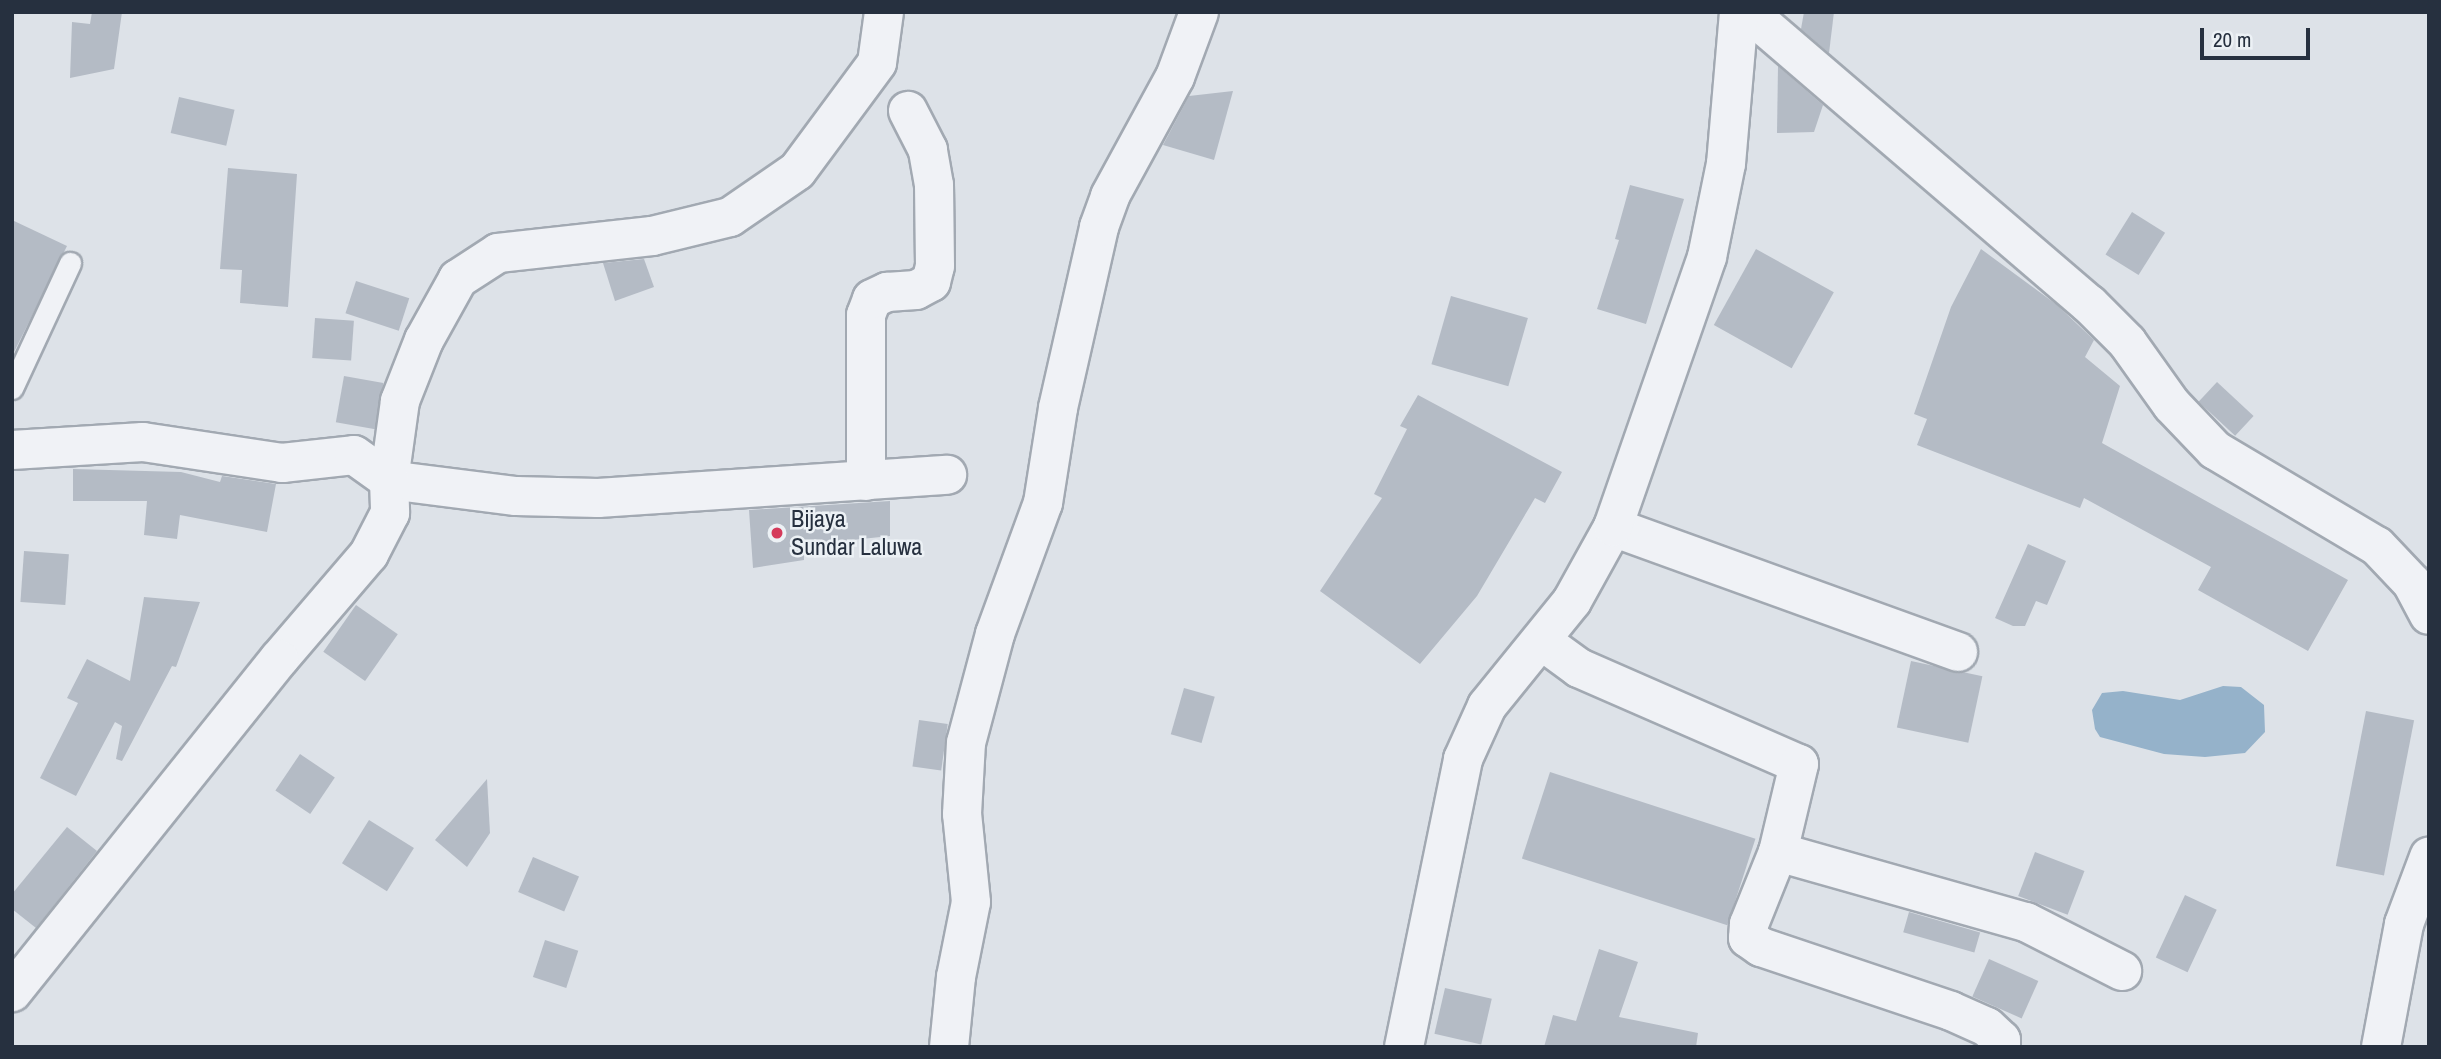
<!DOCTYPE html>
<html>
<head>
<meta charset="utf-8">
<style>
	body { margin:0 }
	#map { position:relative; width:2441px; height:1059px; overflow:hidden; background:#dde2e8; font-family:"Archivo Narrow",sans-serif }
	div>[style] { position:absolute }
	.water>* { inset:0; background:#95b2ca }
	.building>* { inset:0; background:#b4bbc5; transform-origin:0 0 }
	.roads { filter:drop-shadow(2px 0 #a2a9b2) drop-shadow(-2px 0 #a2a9b2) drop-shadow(0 2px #a2a9b2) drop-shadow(0 -2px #a2a9b2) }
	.lane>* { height:21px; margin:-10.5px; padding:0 10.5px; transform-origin:10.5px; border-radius:10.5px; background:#f0f2f6 }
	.street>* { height:38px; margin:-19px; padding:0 19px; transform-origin:19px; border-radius:19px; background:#f0f2f6 }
	.dots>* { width:19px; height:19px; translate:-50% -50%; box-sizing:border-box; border:4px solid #ecf1f5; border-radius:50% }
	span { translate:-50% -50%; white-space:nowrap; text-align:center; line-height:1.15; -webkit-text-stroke:5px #ecf1f5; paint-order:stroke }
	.poi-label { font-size:24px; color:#26303f }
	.left { translate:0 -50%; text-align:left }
	.frame { position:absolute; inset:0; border:14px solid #26303f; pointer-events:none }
	.scale { position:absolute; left:2200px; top:28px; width:110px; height:32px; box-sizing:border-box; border:4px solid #26303f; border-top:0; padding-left:9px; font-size:21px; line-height:24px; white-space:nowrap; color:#26303f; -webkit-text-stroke:5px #ecf1f5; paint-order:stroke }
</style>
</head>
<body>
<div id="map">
	<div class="water">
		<i style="clip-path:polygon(2223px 686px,2241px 687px,2264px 705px,2265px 732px,2245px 753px,2205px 757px,2164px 754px,2100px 737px,2095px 729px,2092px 710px,2102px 693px,2123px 691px,2180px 700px)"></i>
	</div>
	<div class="building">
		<i style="clip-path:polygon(92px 12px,122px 12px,114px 69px,70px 78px,72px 22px,90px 24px)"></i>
		<i style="clip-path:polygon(1804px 12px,1834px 12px,1829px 53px,1801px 29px)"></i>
		<i style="clip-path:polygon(1778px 66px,1823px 105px,1814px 132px,1777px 133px)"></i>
		<i style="clip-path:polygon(1233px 91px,1214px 160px,1163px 145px,1189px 96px)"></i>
		<i style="left:179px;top:97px;width:57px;height:37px;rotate:13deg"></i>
		<i style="clip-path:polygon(228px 168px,297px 174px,288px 307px,240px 303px,242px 270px,220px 269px)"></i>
		<i style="clip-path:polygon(1630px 185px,1684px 199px,1646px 324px,1597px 309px,1619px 240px,1615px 239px)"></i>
		<i style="left:2132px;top:212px;width:39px;height:50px;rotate:32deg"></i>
		<i style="clip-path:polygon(12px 220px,67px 246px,12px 356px)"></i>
		<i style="left:1756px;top:249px;width:89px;height:87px;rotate:29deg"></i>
		<i style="clip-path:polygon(1981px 249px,2057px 305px,2094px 340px,2085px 357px,2120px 386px,2102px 443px,2348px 580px,2308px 651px,2198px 590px,2211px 567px,2084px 498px,2080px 508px,1917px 445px,1927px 419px,1914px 414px,1951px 307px)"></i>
		<i style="clip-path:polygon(644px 259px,654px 287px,615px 301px,603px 263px)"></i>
		<i style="left:356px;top:281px;width:56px;height:34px;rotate:18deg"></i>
		<i style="left:1451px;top:296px;width:80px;height:71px;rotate:16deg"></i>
		<i style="left:315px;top:318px;width:39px;height:40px;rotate:4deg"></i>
		<i style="left:344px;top:376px;width:40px;height:47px;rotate:10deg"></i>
		<i style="left:2217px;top:382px;width:50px;height:27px;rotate:43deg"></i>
		<i style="clip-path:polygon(1418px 395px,1562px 472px,1545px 503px,1535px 498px,1477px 596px,1420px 664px,1320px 591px,1382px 498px,1374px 494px,1407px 429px,1400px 426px)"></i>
		<i style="clip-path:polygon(73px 469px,181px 472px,220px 482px,222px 476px,276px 484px,267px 532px,180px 515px,177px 539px,144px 535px,147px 501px,73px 501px)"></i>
		<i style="clip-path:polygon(890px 501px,890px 536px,804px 545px,804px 560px,753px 568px,749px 510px)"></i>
		<i style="clip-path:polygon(2028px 544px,2066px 561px,2047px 605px,2036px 601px,2025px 626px,2013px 626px,1995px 618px)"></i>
		<i style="left:24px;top:551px;width:45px;height:51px;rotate:4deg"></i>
		<i style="clip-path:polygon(144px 597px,200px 602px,176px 667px,172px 666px,122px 761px,116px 759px,122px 726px,115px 722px,76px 796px,40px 778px,78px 703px,67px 698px,87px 659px,130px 681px)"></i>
		<i style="left:356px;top:605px;width:51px;height:57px;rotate:35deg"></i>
		<i style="left:1911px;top:661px;width:73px;height:68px;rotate:12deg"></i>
		<i style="left:1184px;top:688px;width:32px;height:48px;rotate:16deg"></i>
		<i style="left:2366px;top:711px;width:49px;height:158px;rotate:11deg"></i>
		<i style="left:919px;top:720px;width:29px;height:47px;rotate:8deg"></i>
		<i style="left:300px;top:754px;width:42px;height:44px;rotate:34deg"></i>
		<i style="left:1550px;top:772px;width:216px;height:91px;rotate:18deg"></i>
		<i style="clip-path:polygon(487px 779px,490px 833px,467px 867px,435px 840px)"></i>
		<i style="left:369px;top:820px;width:53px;height:51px;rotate:32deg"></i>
		<i style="clip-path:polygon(67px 827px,97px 851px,36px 928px,12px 909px,12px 894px)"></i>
		<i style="left:2035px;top:852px;width:53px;height:47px;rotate:21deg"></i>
		<i style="left:533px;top:857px;width:50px;height:38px;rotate:23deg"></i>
		<i style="left:2185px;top:895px;width:35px;height:69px;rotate:25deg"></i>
		<i style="left:1909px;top:912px;width:74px;height:21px;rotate:16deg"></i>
		<i style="left:545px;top:940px;width:35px;height:39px;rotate:18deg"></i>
		<i style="clip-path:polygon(1599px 949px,1638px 962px,1619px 1017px,1698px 1033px,1696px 1047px,1544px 1047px,1553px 1015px,1576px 1021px)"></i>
		<i style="left:1989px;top:959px;width:54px;height:41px;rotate:24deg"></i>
		<i style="left:1445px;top:988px;width:48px;height:47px;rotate:13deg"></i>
	</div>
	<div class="roads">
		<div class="lane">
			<i style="left:12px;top:388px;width:138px;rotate:-65.1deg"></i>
		</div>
		<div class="street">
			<i style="left:884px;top:12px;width:51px;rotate:97.8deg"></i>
			<i style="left:877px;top:63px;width:134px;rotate:126.5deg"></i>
			<i style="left:797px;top:171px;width:81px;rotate:145.5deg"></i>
			<i style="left:730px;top:217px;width:80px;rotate:166.3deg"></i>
			<i style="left:652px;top:236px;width:155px;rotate:173.7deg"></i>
			<i style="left:498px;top:253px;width:48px;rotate:147deg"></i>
			<i style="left:458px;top:279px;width:70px;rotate:119.1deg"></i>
			<i style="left:424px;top:340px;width:66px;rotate:111.5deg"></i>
			<i style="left:400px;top:401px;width:80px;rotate:97.9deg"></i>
			<i style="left:389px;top:480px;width:128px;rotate:7.2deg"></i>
			<i style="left:516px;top:496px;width:82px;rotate:1.4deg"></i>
			<i style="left:598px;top:498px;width:350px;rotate:-3.8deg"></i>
			<i style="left:1748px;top:12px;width:449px;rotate:40.6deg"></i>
			<i style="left:2089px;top:304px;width:54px;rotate:45deg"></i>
			<i style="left:2127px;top:342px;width:77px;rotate:54.5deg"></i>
			<i style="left:2172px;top:405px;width:62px;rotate:46.3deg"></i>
			<i style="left:2215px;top:450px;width:188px;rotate:30.7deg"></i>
			<i style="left:2377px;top:546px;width:51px;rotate:46.6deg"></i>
			<i style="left:2412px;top:583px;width:36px;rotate:62deg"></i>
			<i style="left:12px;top:450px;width:131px;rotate:-3.5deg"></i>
			<i style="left:143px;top:442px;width:141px;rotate:8.6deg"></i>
			<i style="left:282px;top:463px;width:72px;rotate:-6.3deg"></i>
			<i style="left:354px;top:455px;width:43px;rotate:35.5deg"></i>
			<i style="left:389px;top:480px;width:33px;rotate:88deg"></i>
			<i style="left:390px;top:513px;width:46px;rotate:117.1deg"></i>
			<i style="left:369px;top:554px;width:138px;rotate:130.6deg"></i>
			<i style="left:279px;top:659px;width:427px;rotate:128.7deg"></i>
			<i style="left:866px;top:481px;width:166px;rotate:-90deg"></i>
			<i style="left:866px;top:315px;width:17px;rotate:-69deg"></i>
			<i style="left:872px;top:299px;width:17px;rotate:-25deg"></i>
			<i style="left:887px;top:292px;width:29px;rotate:-4deg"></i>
			<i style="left:916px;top:290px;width:17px;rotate:-28deg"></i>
			<i style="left:931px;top:282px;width:16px;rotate:-76deg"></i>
			<i style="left:935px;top:266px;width:81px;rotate:-90.7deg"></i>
			<i style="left:934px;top:185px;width:36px;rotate:-100deg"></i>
			<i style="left:928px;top:150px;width:44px;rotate:-117.1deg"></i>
			<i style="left:1613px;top:527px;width:367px;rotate:19.9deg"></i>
			<i style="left:1542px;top:641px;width:46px;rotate:36.1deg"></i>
			<i style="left:1579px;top:668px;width:240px;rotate:23.6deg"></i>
			<i style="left:1799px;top:764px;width:90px;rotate:103.4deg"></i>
			<i style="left:1778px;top:852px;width:78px;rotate:111.9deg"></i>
			<i style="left:1749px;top:924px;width:14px;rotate:94deg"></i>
			<i style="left:1748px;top:938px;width:16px;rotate:35deg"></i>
			<i style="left:1761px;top:947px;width:200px;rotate:18.6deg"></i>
			<i style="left:1951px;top:1011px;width:39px;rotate:24deg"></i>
			<i style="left:1987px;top:1027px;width:19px;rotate:43deg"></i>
			<i style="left:2001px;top:1040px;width:7px;rotate:90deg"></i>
			<i style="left:1778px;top:852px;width:258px;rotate:15.8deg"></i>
			<i style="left:2026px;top:922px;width:108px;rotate:27deg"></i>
			<i style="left:949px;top:1047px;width:70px;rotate:-84.3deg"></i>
			<i style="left:956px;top:977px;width:76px;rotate:-78.7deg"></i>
			<i style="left:971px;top:902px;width:88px;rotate:-95.8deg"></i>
			<i style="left:962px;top:814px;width:71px;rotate:-86.8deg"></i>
			<i style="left:966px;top:743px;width:113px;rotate:-75.1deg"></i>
			<i style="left:995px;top:634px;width:140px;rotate:-69.9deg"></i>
			<i style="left:1043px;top:503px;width:96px;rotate:-81deg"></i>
			<i style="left:1058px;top:408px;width:186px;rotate:-77.2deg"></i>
			<i style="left:1099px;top:227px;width:33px;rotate:-70deg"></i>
			<i style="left:1110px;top:196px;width:136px;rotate:-61.4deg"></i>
			<i style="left:1175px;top:77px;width:69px;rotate:-69.7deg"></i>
			<i style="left:1404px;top:1047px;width:294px;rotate:-78.4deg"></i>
			<i style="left:1463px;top:759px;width:58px;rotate:-65.6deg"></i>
			<i style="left:1487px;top:706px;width:135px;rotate:-51deg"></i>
			<i style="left:1572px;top:601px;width:85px;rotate:-61deg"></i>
			<i style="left:1613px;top:527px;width:286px;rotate:-70.8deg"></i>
			<i style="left:1707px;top:257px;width:95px;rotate:-78.5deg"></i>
			<i style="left:1726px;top:164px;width:153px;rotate:-85.1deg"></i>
			<i style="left:2381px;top:1047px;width:125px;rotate:-79.4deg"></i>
			<i style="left:2404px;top:924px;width:72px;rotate:-69.5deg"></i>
		</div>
	</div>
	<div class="dots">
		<i style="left:777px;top:533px;background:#d53a5b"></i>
	</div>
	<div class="poi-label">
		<span class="left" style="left:791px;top:533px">Bijaya<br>Sundar Laluwa</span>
	</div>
	<div class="frame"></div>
	<div class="scale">20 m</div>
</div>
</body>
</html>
